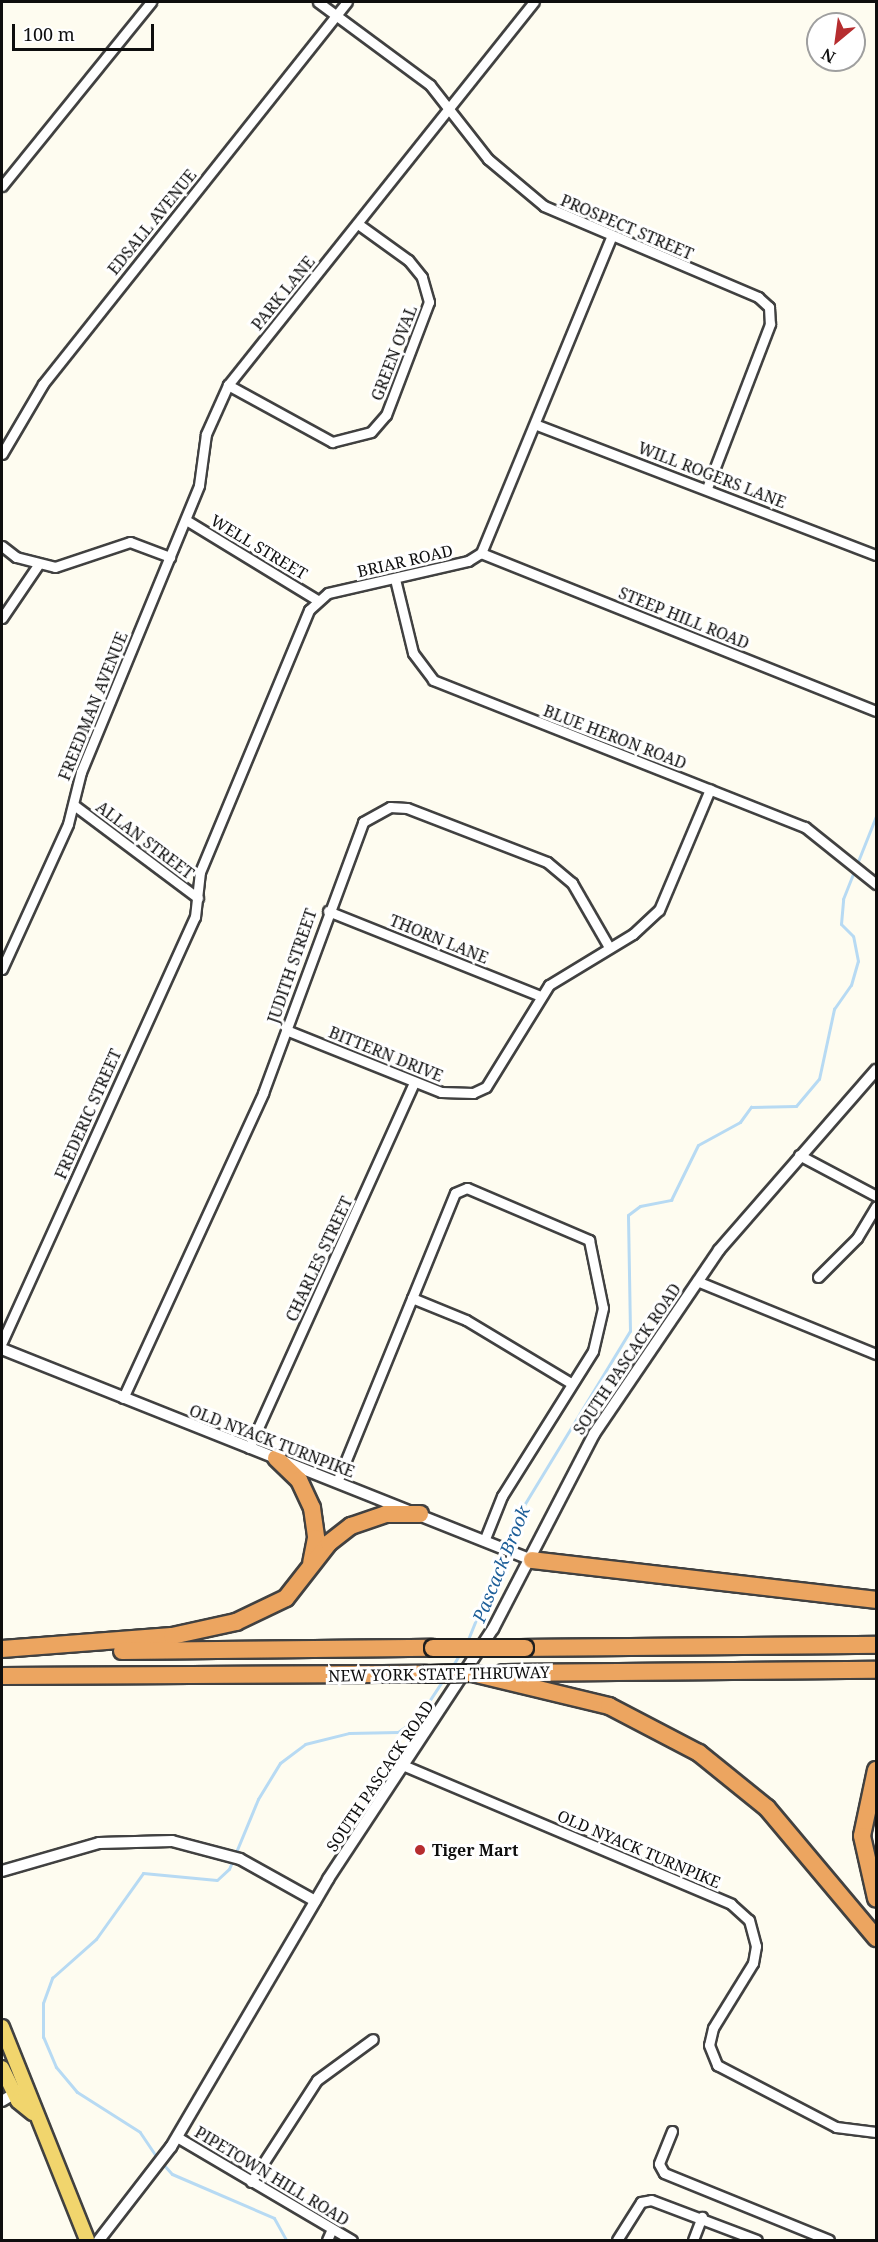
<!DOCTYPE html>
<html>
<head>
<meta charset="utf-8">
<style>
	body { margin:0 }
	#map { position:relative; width:878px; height:2242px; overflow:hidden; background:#fefcf0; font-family:"Noto Serif",serif }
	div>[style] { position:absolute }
	.stream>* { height:3px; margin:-1.5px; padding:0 1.5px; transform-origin:1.5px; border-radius:1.5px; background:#b7daf3 }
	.roads { filter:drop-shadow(2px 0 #414141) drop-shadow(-2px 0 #414141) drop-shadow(0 2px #414141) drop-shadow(0 -2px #414141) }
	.minor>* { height:9px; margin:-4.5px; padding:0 4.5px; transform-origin:4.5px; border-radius:4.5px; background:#fff }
	.tertiary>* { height:10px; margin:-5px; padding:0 5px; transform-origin:5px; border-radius:5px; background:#fff }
	.primary>* { height:14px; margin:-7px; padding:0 7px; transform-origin:7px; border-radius:7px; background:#f1d56d }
	.motorway>* { height:16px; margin:-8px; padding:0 8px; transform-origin:8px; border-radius:8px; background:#eca560 }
	.bridges { filter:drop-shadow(2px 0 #1f1f1f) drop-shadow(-2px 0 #1f1f1f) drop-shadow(0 2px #1f1f1f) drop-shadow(0 -2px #1f1f1f) }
	.motorway-bridge>* { height:16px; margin:-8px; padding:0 8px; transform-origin:8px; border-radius:8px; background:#eca560 }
	.dots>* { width:16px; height:16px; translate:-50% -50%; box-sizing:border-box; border:3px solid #fff; border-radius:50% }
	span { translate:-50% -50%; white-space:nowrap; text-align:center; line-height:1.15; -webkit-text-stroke:6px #fff; paint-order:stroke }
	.street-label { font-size:16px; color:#0e0e0e }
	.poi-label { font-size:16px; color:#0e0e0e; font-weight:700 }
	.left { translate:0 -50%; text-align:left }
	.water-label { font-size:18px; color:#1e5f99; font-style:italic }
	.frame { position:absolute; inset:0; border:3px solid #0e0e0e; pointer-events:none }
	.north { position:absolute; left:806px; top:12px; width:60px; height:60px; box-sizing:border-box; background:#fff; border:2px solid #9f9f9f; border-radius:50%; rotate:209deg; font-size:16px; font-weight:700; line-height:24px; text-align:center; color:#0e0e0e }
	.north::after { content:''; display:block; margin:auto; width:21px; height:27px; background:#b62d2f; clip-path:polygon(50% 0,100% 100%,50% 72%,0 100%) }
	.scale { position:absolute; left:12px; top:24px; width:142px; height:27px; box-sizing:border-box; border:3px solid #0e0e0e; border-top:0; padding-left:8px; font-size:18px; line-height:21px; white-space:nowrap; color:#0e0e0e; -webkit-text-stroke:4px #fff; paint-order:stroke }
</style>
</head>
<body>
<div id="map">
	<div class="stream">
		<i style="left:467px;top:1642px;width:137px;rotate:-68.1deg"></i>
		<i style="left:518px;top:1515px;width:215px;rotate:-58.7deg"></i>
		<i style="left:630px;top:1331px;width:116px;rotate:-91deg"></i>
		<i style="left:628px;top:1215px;width:15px;rotate:-37deg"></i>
		<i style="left:640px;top:1206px;width:32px;rotate:-11deg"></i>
		<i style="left:671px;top:1200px;width:61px;rotate:-63.9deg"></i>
		<i style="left:698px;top:1145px;width:48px;rotate:-28.7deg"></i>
		<i style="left:740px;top:1122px;width:19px;rotate:-54deg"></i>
		<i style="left:751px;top:1107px;width:45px;rotate:-1.3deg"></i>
		<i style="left:796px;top:1106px;width:35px;rotate:-50deg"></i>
		<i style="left:819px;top:1079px;width:72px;rotate:-77.9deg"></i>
		<i style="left:834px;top:1009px;width:29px;rotate:-55deg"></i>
		<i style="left:851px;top:985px;width:25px;rotate:-74deg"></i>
		<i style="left:858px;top:961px;width:25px;rotate:-101deg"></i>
		<i style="left:853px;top:936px;width:17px;rotate:-135deg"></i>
		<i style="left:841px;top:924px;width:25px;rotate:-85deg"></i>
		<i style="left:843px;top:899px;width:89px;rotate:-68.3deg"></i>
		<i style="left:452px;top:1667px;width:14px;rotate:-60deg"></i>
		<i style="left:158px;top:2159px;width:32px;rotate:-124deg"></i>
		<i style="left:140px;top:2132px;width:75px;rotate:-147.6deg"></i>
		<i style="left:77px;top:2092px;width:33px;rotate:-130deg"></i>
		<i style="left:56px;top:2067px;width:33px;rotate:-113deg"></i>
		<i style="left:43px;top:2037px;width:34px;rotate:-90deg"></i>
		<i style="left:43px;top:2003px;width:27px;rotate:-70deg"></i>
		<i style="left:52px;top:1978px;width:59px;rotate:-41.6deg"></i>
		<i style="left:96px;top:1939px;width:81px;rotate:-54.5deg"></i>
		<i style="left:143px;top:1873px;width:74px;rotate:5.4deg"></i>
		<i style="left:217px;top:1880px;width:16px;rotate:-43deg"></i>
		<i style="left:229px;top:1869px;width:76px;rotate:-67.5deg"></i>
		<i style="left:258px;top:1799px;width:42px;rotate:-58.6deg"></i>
		<i style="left:280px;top:1763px;width:31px;rotate:-37deg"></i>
		<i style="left:305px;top:1744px;width:45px;rotate:-14deg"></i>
		<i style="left:349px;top:1733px;width:49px;rotate:-1.2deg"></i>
		<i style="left:398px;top:1732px;width:24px;rotate:-35deg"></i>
		<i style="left:418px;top:1718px;width:45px;rotate:-56.7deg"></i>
		<i style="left:163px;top:2164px;width:13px;rotate:48deg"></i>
		<i style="left:172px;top:2174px;width:111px;rotate:23.3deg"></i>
		<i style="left:274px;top:2218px;width:25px;rotate:61deg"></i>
	</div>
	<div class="roads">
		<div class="minor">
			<i style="left:318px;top:2px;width:139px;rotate:36.5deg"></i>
			<i style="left:430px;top:85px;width:94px;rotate:51.9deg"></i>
			<i style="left:488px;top:159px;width:73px;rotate:40deg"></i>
			<i style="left:544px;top:206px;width:233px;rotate:23deg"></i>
			<i style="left:758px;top:297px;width:15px;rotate:42deg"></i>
			<i style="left:769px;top:307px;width:17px;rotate:87deg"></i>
			<i style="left:770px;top:324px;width:176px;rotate:111deg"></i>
			<i style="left:2px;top:186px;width:237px;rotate:-51deg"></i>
			<i style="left:228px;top:385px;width:119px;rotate:28.7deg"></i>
			<i style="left:332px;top:442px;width:40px;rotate:-14.4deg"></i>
			<i style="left:371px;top:432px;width:23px;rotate:-49deg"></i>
			<i style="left:386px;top:415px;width:121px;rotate:-69.2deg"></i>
			<i style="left:429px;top:302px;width:26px;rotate:-106deg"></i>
			<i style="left:422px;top:277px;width:22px;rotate:-129deg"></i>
			<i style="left:408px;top:260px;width:62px;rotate:-144.2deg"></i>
			<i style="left:537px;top:425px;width:363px;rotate:21deg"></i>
			<i style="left:2px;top:454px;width:81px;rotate:-59.6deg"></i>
			<i style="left:43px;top:384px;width:488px;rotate:-51.5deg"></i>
			<i style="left:186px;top:520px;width:153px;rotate:31.4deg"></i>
			<i style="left:2px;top:546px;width:18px;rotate:38deg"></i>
			<i style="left:16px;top:557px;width:40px;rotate:14.4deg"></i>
			<i style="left:55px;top:567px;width:79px;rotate:-18.4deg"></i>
			<i style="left:130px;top:542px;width:43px;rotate:20.6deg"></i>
			<i style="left:481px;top:553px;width:425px;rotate:21.8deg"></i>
			<i style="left:395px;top:579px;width:76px;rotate:76.3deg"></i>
			<i style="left:413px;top:653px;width:34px;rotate:53deg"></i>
			<i style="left:433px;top:680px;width:400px;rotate:21.6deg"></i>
			<i style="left:805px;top:827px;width:91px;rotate:38.8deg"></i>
			<i style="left:2px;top:618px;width:64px;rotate:-55.8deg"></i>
			<i style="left:74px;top:805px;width:155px;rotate:36.9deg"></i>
			<i style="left:328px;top:911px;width:228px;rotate:21.8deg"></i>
			<i style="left:2px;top:969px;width:159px;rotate:-65.5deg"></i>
			<i style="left:68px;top:824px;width:54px;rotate:-76deg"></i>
			<i style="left:81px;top:772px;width:310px;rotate:-67.6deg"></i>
			<i style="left:199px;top:485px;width:51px;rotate:-82.2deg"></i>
			<i style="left:206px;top:434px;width:54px;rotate:-65.8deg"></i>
			<i style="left:228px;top:385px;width:490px;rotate:-51.4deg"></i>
			<i style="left:286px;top:1030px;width:167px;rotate:21.8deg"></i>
			<i style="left:441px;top:1092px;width:32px;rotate:2deg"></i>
			<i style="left:473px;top:1093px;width:14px;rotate:-25deg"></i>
			<i style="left:486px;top:1087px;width:120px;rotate:-58.3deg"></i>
			<i style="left:549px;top:985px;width:98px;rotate:-31.3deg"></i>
			<i style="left:633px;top:934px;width:35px;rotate:-43deg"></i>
			<i style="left:659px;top:910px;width:131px;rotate:-67.1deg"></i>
			<i style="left:799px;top:1155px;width:87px;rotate:28deg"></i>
			<i style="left:818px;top:1277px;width:55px;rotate:-45deg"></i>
			<i style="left:857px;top:1238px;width:37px;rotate:-59deg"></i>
			<i style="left:697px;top:1281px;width:193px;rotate:22.2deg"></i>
			<i style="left:412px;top:1298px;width:58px;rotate:22.2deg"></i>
			<i style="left:466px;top:1320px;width:122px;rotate:31deg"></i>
			<i style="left:2px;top:1342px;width:467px;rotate:-65.6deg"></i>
			<i style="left:195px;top:917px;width:45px;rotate:-83.7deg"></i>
			<i style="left:200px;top:872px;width:284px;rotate:-67.4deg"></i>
			<i style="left:309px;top:610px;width:25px;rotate:-42deg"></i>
			<i style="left:328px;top:593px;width:144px;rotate:-12.9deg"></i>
			<i style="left:468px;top:561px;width:15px;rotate:-32deg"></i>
			<i style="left:481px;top:553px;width:341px;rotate:-67.6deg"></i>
			<i style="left:123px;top:1398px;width:336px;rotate:-65.3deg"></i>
			<i style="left:263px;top:1093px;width:289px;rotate:-69.7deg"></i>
			<i style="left:363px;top:822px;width:31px;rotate:-29deg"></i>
			<i style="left:390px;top:807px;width:17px;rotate:3deg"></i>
			<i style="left:407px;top:808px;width:150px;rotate:21.1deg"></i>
			<i style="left:547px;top:862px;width:33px;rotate:40deg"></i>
			<i style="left:572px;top:883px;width:74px;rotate:60deg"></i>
			<i style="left:249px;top:1448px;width:401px;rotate:-65.7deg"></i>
			<i style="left:337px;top:1482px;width:312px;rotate:-67.8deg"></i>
			<i style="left:455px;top:1193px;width:13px;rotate:-23deg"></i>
			<i style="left:467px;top:1188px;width:133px;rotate:23.1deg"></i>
			<i style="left:589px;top:1240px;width:69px;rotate:78.4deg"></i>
			<i style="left:603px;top:1308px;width:44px;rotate:103.1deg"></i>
			<i style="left:593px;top:1351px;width:171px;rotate:122.1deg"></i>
			<i style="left:502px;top:1496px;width:48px;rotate:111.8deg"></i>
			<i style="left:405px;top:1766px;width:354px;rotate:22.9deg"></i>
			<i style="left:731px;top:1904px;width:24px;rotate:42deg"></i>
			<i style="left:749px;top:1920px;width:27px;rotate:75deg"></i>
			<i style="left:756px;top:1946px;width:17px;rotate:100deg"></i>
			<i style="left:753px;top:1963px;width:76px;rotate:121.6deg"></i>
			<i style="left:713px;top:2028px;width:17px;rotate:103deg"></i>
			<i style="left:709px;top:2045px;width:22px;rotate:68deg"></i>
			<i style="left:717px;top:2065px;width:134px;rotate:27.5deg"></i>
			<i style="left:836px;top:2127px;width:40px;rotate:7.1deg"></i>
			<i style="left:672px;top:2131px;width:35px;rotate:112deg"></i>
			<i style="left:659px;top:2164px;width:10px;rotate:61deg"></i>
			<i style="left:664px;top:2173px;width:178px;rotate:22.1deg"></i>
			<i style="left:177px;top:2137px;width:203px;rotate:30.5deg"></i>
			<i style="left:251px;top:2182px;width:121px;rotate:-57.1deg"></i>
			<i style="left:317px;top:2080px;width:69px;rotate:-36.2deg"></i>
			<i style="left:327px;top:2240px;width:12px;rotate:-66deg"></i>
			<i style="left:617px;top:2240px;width:45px;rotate:-57.7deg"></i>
			<i style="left:641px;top:2202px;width:10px;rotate:-11deg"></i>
			<i style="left:651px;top:2200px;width:113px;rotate:20.7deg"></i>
			<i style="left:693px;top:2240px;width:25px;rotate:-69deg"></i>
		</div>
		<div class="tertiary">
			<i style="left:2px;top:1349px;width:570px;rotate:21.71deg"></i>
			<i style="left:2px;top:1871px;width:101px;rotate:-16.1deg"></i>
			<i style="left:99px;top:1843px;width:73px;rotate:-1.6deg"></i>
			<i style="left:172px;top:1841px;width:70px;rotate:14.8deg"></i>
			<i style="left:240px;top:1859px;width:86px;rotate:29.2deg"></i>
			<i style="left:2px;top:2101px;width:21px;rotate:-31deg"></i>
			<i style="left:99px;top:2240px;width:118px;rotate:-52.3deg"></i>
			<i style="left:171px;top:2147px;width:311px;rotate:-59.6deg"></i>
			<i style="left:328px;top:1879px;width:300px;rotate:-56.6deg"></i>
			<i style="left:493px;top:1629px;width:220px;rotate:-62.6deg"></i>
			<i style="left:594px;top:1434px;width:222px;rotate:-55.8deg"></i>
			<i style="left:719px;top:1250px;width:239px;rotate:-48.9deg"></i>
		</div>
		<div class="primary">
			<i style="left:2px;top:2027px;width:229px;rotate:68.2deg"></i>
			<i style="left:2px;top:2068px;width:37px;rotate:64deg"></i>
			<i style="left:18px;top:2101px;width:19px;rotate:39deg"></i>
		</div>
		<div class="motorway">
			<i style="left:276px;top:1458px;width:32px;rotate:44deg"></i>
			<i style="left:299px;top:1480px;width:31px;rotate:65deg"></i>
			<i style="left:312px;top:1508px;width:30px;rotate:82deg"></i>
			<i style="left:316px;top:1538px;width:25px;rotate:101deg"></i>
			<i style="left:532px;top:1560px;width:346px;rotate:6.6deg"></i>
			<i style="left:525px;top:1648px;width:351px;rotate:-0.5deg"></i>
			<i style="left:2px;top:1649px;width:170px;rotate:-4.4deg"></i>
			<i style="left:172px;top:1636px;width:66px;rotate:-12.3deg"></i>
			<i style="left:236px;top:1622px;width:55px;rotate:-25.6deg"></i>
			<i style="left:286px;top:1598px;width:70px;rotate:-52deg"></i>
			<i style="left:329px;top:1543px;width:28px;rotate:-38deg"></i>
			<i style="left:351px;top:1526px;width:37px;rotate:-19deg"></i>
			<i style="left:386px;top:1514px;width:34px"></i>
			<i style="left:122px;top:1651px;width:311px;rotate:-0.6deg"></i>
			<i style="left:472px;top:1673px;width:141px;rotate:13.5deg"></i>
			<i style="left:609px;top:1706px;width:102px;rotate:27.6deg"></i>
			<i style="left:699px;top:1753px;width:87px;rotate:39deg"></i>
			<i style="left:767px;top:1808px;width:170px;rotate:50deg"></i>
			<i style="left:503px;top:1673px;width:373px;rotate:-0.5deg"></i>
			<i style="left:2px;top:1676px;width:425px;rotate:-0.3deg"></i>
			<i style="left:876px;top:1770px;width:67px;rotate:102deg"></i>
			<i style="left:862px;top:1836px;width:64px;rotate:77.3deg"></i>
		</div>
	</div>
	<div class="bridges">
		<div class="motorway-bridge">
			<i style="left:433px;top:1648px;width:92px"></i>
			<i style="left:427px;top:1674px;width:45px;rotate:-1.3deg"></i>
		</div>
	</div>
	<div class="dots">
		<i style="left:420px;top:1850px;background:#b62d2f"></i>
	</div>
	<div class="street-label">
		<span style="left:152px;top:222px;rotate:-51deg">EDSALL AVENUE</span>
		<span style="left:627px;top:227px;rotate:23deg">PROSPECT STREET</span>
		<span style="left:283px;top:293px;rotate:-51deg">PARK LANE</span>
		<span style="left:394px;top:353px;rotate:-69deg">GREEN OVAL</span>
		<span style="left:712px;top:475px;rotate:21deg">WILL ROGERS LANE</span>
		<span style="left:259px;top:547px;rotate:31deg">WELL STREET</span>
		<span style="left:405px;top:561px;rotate:-13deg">BRIAR ROAD</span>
		<span style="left:684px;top:618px;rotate:22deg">STEEP HILL ROAD</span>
		<span style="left:93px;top:706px;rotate:-68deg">FREEDMAN AVENUE</span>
		<span style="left:615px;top:737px;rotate:21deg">BLUE HERON ROAD</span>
		<span style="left:145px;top:840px;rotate:37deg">ALLAN STREET</span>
		<span style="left:439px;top:939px;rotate:22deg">THORN LANE</span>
		<span style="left:292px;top:966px;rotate:-71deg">JUDITH STREET</span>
		<span style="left:386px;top:1054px;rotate:22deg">BITTERN DRIVE</span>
		<span style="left:88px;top:1114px;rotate:-66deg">FREDERIC STREET</span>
		<span style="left:319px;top:1259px;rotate:-65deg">CHARLES STREET</span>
		<span style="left:627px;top:1359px;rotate:-56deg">SOUTH PASCACK ROAD</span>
		<span style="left:272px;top:1441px;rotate:21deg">OLD NYACK TURNPIKE</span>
		<span style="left:439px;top:1674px;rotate:-1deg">NEW YORK STATE THRUWAY</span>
		<span style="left:380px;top:1776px;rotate:-56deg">SOUTH PASCACK ROAD</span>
		<span style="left:639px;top:1849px;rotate:23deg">OLD NYACK TURNPIKE</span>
		<span style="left:272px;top:2176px;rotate:31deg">PIPETOWN HILL ROAD</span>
	</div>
	<div class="poi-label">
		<span class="left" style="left:432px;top:1850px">Tiger Mart</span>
	</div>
	<div class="water-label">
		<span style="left:501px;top:1564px;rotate:-68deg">Pascack Brook</span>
	</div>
	<div class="frame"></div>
	<div class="north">N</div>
	<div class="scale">100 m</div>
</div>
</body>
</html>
